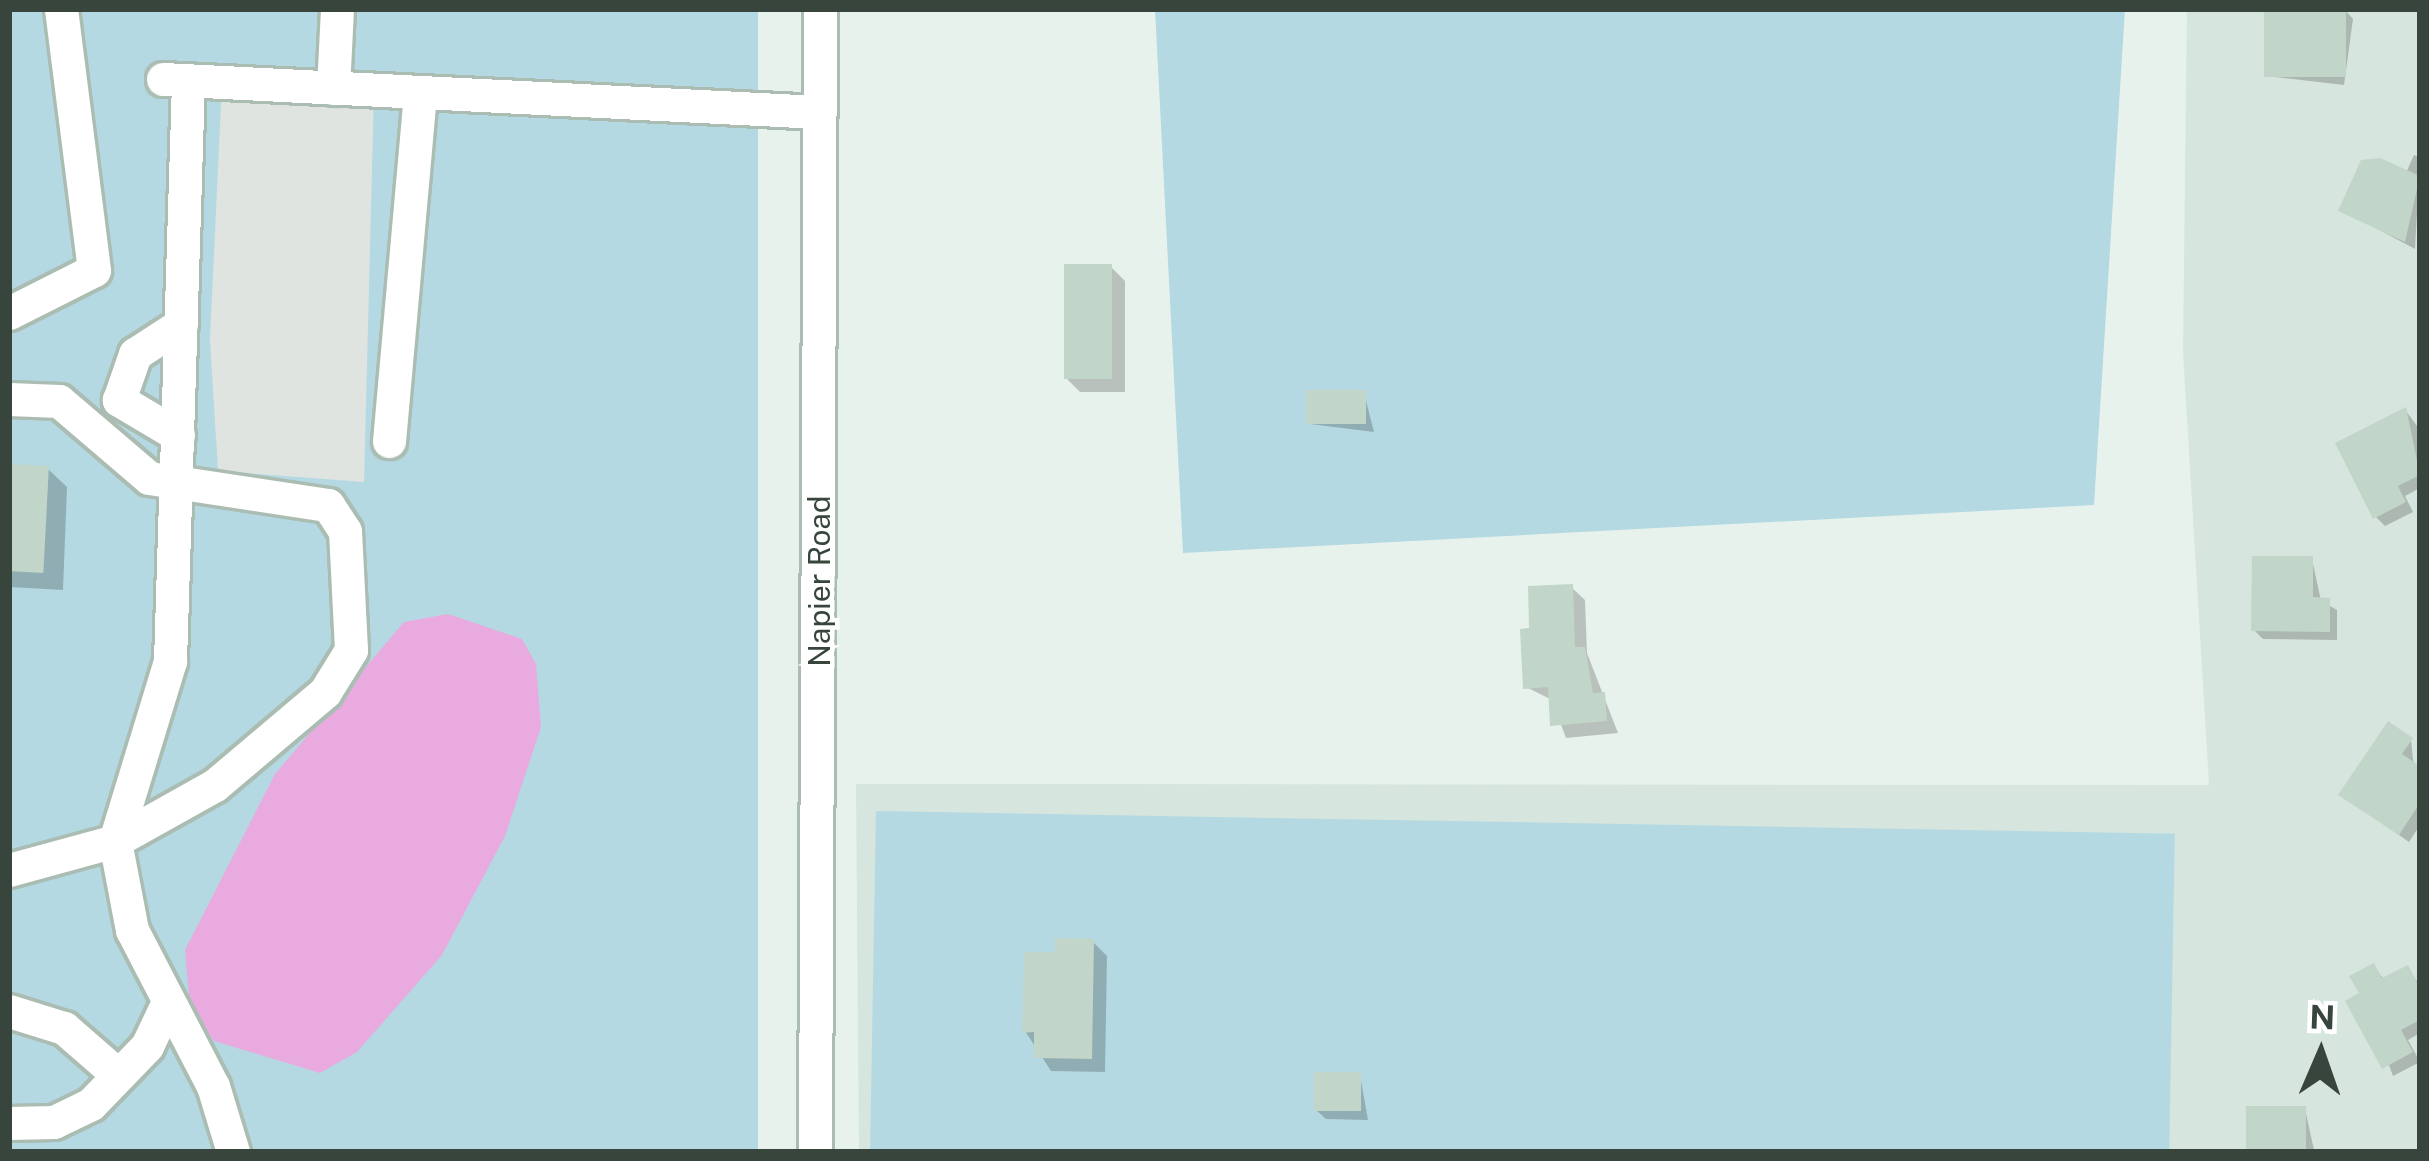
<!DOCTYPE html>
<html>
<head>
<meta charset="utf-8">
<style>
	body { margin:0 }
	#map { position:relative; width:2429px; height:1161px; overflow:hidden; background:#e8f2ec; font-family:"Public Sans",sans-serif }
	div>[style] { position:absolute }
	.residential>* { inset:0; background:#d6e5dd }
	.green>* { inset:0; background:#b4d9e2; transform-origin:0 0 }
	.parking>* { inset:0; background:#dfe4e1 }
	.water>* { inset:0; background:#e9aadf }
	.shadow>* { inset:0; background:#0003 }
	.building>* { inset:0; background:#c1d5c8; transform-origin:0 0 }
	.roads { filter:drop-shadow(3px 0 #abbdb2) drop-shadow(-3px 0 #abbdb2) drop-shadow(0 3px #abbdb2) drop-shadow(0 -3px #abbdb2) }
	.minor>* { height:33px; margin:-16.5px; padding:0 16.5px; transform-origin:16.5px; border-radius:16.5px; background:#fff }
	span { translate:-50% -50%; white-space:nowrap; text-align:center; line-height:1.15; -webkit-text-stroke:9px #fff; paint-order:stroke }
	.street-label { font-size:30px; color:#37453c }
	.frame { position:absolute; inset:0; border:12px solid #37453c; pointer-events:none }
	.north { position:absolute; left:2261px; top:993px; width:120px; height:120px; -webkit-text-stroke:9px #fff; paint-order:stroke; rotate:2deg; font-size:33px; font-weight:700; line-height:48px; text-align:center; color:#37453c }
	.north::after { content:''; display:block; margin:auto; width:42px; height:54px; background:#37453c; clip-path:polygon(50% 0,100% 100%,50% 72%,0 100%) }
</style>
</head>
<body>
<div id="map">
	<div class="residential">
		<i style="clip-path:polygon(2187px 9px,2420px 9px,2420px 1152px,859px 1152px,856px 784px,2209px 785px,2183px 352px)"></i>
	</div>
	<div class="green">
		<i style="left:9px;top:9px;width:749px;height:1143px"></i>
		<i style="clip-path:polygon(1155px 9px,2125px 9px,2094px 505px,1183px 553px)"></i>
		<i style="left:876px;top:811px;width:1299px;height:341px;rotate:1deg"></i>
	</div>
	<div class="parking">
		<i style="clip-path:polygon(222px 83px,374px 90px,364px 482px,218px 471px,210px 339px)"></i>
	</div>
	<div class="water">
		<i style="clip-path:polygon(448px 614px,522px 639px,536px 664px,541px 727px,505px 836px,442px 955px,357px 1052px,320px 1073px,214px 1041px,190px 1008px,185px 950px,275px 774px,404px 622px)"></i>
	</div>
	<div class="shadow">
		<i style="clip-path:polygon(2345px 10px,2353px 19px,2344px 85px,2266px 76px)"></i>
		<i style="clip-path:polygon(2414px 155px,2420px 158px,2415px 249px,2342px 210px,2406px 173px)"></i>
		<i style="clip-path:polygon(1111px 267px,1125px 281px,1125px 392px,1080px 392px,1066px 378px)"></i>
		<i style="clip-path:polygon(1364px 393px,1374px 432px,1310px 424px)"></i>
		<i style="clip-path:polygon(2406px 411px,2420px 430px,2420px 488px,2405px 496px,2413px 512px,2385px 526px,2376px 517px)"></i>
		<i style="clip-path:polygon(9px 467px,48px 469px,67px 487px,63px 590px,9px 587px)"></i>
		<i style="clip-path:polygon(2312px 559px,2321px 601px,2337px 610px,2337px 640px,2263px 639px,2254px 630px)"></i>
		<i style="clip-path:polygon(1571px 587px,1585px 600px,1587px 653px,1618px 733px,1566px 738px,1552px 700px,1526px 687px,1531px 589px)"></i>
		<i style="clip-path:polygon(2411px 740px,2420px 825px,2409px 842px,2342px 795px)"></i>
		<i style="clip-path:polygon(1093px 942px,1107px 956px,1105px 1072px,1051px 1071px,1025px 1031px,1058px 955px)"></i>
		<i style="clip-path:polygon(2373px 967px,2385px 980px,2407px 968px,2420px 985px,2420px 1033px,2408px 1040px,2420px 1062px,2393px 1076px,2363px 994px)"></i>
		<i style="clip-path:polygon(1360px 1075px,1368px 1120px,1326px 1119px,1316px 1110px)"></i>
		<i style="clip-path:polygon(2305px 1109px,2314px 1150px,2332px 1152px,2248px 1152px)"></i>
	</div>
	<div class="building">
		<i style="left:2264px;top:9px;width:82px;height:68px"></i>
		<i style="clip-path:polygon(2380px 158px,2420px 176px,2405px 242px,2338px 211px,2361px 160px)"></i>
		<i style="left:1064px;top:264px;width:48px;height:115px"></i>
		<i style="left:1366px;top:390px;width:34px;height:60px;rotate:90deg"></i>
		<i style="clip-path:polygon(2406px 407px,2420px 475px,2398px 486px,2406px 502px,2373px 519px,2335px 443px)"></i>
		<i style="left:9px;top:464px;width:40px;height:107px;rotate:3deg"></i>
		<i style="clip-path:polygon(2252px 556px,2313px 556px,2313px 597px,2330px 598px,2330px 632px,2251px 631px)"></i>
		<i style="clip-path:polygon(1573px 584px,1575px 647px,1585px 647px,1593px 693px,1605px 692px,1607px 721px,1550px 726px,1548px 687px,1523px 689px,1520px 629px,1529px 628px,1528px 586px)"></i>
		<i style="clip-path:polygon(2388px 721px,2413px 738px,2402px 754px,2420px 766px,2420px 803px,2399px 835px,2338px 795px)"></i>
		<i style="clip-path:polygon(1055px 938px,1094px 939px,1092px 1059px,1034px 1058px,1034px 1032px,1022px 1033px,1024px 952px,1055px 952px)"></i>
		<i style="clip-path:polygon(2374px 963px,2382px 978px,2408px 965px,2420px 988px,2420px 1020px,2401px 1030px,2413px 1052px,2382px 1069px,2345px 1001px,2359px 993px,2349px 976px)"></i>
		<i style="left:1314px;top:1072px;width:47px;height:39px"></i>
		<i style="left:2246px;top:1106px;width:60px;height:46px"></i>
	</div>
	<div class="roads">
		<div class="minor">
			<i style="left:163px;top:79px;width:657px;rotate:2.88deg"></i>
			<i style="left:333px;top:88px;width:79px;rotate:-87.1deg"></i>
			<i style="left:9px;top:313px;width:95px;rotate:-26.8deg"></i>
			<i style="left:94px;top:270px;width:263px;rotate:-97.2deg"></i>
			<i style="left:9px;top:399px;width:50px;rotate:2.3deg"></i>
			<i style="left:59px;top:401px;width:118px;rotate:40.5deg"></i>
			<i style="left:149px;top:478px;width:181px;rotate:8.6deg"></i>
			<i style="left:328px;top:505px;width:31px;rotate:57deg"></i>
			<i style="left:345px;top:531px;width:119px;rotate:87.1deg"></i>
			<i style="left:351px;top:650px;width:49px;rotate:121.8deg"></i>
			<i style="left:325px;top:692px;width:144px;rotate:139.8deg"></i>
			<i style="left:215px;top:785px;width:115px;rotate:150.8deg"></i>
			<i style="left:115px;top:841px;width:91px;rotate:79.2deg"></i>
			<i style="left:132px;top:930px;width:176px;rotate:62.6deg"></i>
			<i style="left:213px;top:1086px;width:69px;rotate:73.1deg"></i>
			<i style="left:178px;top:435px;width:69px;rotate:-149.3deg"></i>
			<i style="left:119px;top:400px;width:49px;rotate:-70.8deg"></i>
			<i style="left:135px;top:354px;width:55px;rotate:-33.1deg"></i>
			<i style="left:389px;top:441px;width:350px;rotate:-84.9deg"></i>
			<i style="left:9px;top:870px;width:110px;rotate:-15.3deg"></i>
			<i style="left:115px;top:841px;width:188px;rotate:-73deg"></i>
			<i style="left:170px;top:661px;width:580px;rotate:-88.22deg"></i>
			<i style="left:9px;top:1011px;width:58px;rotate:17.2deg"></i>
			<i style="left:64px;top:1028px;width:72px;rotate:41deg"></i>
			<i style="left:9px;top:1123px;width:45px;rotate:-1.3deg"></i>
			<i style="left:54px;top:1122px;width:41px;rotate:-25.9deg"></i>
			<i style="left:91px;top:1104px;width:81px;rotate:-46deg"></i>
			<i style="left:147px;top:1046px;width:44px;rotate:-64.6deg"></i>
			<i style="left:815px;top:1152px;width:1143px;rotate:-89.75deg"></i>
		</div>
	</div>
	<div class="street-label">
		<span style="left:819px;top:581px;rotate:-90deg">Napier Road</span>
	</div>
	<div class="frame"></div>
	<div class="north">N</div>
</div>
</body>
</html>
